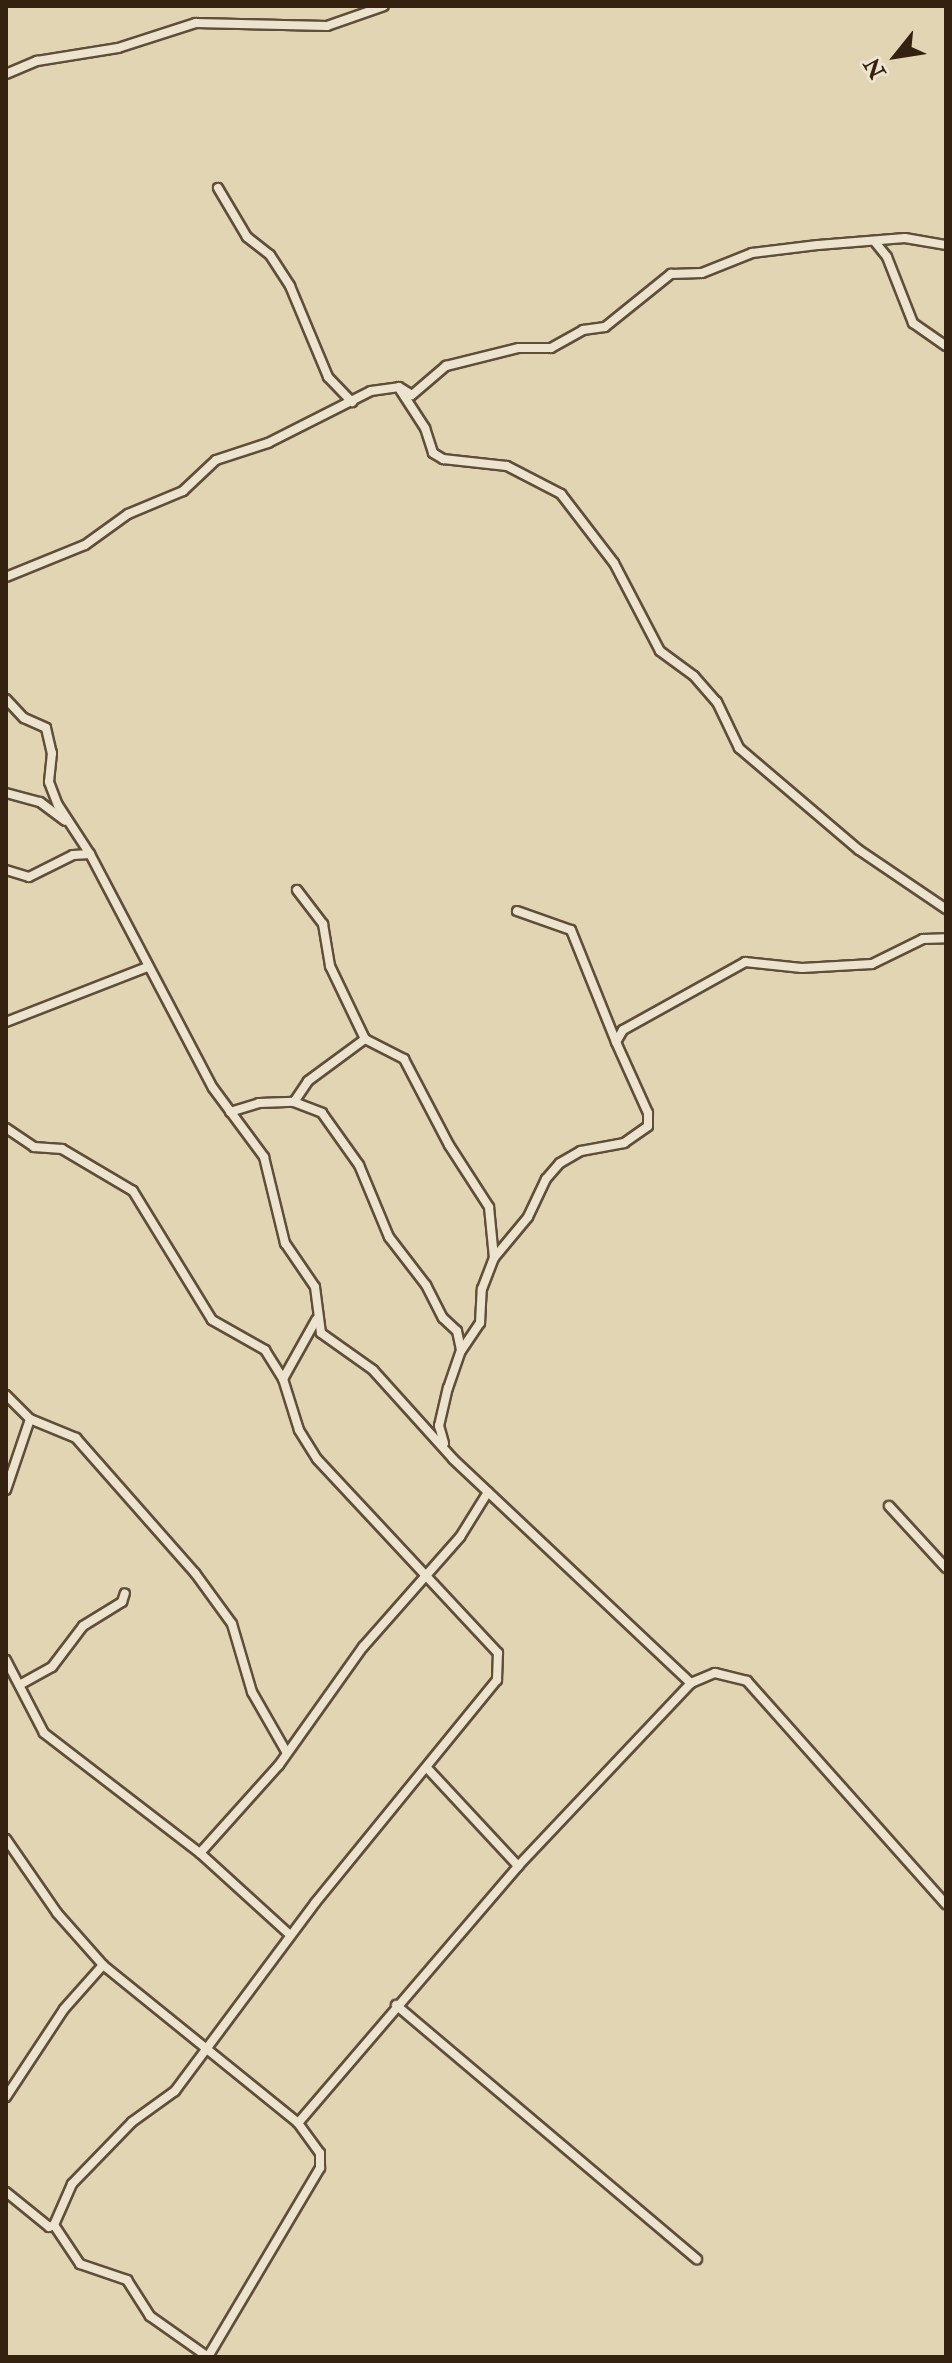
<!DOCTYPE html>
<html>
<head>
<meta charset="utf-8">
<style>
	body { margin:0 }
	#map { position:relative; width:952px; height:2363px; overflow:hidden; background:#e1d5b4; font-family:"IM FELL Double Pica",serif }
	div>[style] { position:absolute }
	.roads { filter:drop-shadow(2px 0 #604e39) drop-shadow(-2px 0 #604e39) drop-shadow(0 2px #604e39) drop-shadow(0 -2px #604e39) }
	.minor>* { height:8px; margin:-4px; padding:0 4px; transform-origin:4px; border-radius:4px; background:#ece4ce }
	span { translate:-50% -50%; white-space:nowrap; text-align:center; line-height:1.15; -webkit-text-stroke:8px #ece4ce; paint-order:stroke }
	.frame { position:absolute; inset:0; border:8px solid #352110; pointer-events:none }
	.north { position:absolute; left:856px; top:16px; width:80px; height:80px; -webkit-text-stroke:6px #ece4ce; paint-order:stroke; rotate:240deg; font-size:22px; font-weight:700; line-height:32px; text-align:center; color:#352110 }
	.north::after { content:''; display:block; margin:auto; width:28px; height:36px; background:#352110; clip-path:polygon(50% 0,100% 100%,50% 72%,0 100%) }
</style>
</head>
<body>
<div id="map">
	<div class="roads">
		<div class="minor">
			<i style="left:6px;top:74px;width:34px;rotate:-23deg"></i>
			<i style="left:37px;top:61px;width:82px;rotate:-9.1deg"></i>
			<i style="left:118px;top:48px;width:82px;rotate:-17.8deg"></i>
			<i style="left:196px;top:23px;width:131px;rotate:1.3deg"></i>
			<i style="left:327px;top:26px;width:60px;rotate:-19.3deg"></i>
			<i style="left:218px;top:188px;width:57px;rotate:59.4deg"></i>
			<i style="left:247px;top:237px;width:29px;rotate:38deg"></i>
			<i style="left:270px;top:255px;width:37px;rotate:57deg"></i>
			<i style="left:290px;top:286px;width:99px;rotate:67.3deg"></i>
			<i style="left:328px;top:377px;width:35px;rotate:46deg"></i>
			<i style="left:875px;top:242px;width:19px;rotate:51deg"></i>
			<i style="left:887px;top:257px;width:71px;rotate:68.5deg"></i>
			<i style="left:913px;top:323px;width:40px;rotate:34.9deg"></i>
			<i style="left:399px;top:388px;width:48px;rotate:57deg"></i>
			<i style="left:425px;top:428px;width:26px;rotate:72deg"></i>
			<i style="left:433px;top:453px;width:12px;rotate:31deg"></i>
			<i style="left:443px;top:459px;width:64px;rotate:6.2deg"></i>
			<i style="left:507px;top:466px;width:61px;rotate:27.4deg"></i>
			<i style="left:561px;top:494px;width:87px;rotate:52.5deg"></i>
			<i style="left:614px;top:563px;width:99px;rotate:62.4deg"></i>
			<i style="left:660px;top:651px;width:42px;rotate:36.3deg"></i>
			<i style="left:694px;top:676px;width:35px;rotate:49deg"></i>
			<i style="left:717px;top:702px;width:51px;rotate:64.4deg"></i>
			<i style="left:739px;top:748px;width:157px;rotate:40.4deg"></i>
			<i style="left:859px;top:850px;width:105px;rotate:34.1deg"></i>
			<i style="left:6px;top:577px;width:85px;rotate:-22.1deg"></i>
			<i style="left:85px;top:545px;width:53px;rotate:-35.8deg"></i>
			<i style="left:128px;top:514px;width:60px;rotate:-22.7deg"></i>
			<i style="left:183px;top:491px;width:45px;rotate:-43.2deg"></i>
			<i style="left:216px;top:460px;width:55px;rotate:-18.1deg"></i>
			<i style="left:268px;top:443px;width:115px;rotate:-26.8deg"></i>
			<i style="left:371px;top:391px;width:28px;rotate:-8deg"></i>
			<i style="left:399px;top:387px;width:15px;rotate:32deg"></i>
			<i style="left:412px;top:395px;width:45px;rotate:-40.5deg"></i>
			<i style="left:446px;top:366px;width:75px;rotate:-13.9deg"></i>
			<i style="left:519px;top:348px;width:32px"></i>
			<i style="left:551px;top:348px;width:37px;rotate:-29deg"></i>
			<i style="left:583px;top:330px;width:22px;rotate:-8deg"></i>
			<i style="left:605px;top:327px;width:85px;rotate:-38.8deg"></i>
			<i style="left:671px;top:274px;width:31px;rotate:-2deg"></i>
			<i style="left:702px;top:273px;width:54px;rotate:-21.8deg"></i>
			<i style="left:752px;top:253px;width:66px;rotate:-6.9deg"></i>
			<i style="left:818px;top:245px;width:87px;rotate:-4.6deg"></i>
			<i style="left:905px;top:238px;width:42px;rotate:9.7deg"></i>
			<i style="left:6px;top:699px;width:26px;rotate:47deg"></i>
			<i style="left:24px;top:718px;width:24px;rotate:24deg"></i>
			<i style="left:46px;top:728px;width:26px;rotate:77deg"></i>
			<i style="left:52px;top:753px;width:29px;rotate:96deg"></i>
			<i style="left:49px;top:782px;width:25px;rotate:69deg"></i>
			<i style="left:58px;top:805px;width:59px;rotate:56.9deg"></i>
			<i style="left:90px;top:854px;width:264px;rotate:62.3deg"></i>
			<i style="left:213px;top:1088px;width:86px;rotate:53.5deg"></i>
			<i style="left:264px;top:1157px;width:89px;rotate:76.3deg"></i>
			<i style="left:285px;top:1243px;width:53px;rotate:55.7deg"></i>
			<i style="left:315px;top:1287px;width:46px;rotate:82.6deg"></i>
			<i style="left:321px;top:1333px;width:64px;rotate:35.4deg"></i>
			<i style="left:373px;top:1370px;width:120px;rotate:48deg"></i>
			<i style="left:453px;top:1459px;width:327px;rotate:43.3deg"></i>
			<i style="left:691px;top:1683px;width:26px;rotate:-23deg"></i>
			<i style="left:715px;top:1673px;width:33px;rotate:14deg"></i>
			<i style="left:747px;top:1681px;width:299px;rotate:48.3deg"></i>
			<i style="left:6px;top:793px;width:35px;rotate:15deg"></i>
			<i style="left:40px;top:802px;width:31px;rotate:37deg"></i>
			<i style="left:6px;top:870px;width:24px;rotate:17deg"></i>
			<i style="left:29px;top:877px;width:49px;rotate:-26.6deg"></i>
			<i style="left:73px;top:855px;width:17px;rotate:-3deg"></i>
			<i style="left:297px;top:890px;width:43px;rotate:52.6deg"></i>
			<i style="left:323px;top:924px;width:43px;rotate:80.5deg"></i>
			<i style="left:330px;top:966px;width:81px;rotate:64.4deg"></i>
			<i style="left:365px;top:1039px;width:44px;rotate:27.1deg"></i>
			<i style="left:404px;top:1059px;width:97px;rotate:62.4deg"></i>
			<i style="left:449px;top:1145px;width:74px;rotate:57.2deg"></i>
			<i style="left:489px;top:1207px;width:51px;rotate:84.4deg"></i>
			<i style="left:517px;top:911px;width:57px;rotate:19.4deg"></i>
			<i style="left:571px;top:930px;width:121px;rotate:68.1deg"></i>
			<i style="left:6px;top:1022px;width:151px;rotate:-21.3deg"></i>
			<i style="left:294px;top:1102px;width:25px;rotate:-56deg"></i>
			<i style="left:308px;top:1081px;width:71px;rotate:-36.4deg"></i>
			<i style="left:230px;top:1112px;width:30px;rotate:-17deg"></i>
			<i style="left:259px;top:1103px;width:35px;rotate:-2deg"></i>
			<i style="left:294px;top:1102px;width:30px;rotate:21deg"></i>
			<i style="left:322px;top:1113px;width:64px;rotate:54.6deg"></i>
			<i style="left:359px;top:1165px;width:78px;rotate:67.4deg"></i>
			<i style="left:389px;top:1237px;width:61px;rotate:52.4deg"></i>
			<i style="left:426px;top:1285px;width:37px;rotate:63deg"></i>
			<i style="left:443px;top:1318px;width:19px;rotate:43deg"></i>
			<i style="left:457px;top:1331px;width:19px;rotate:78deg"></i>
			<i style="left:6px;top:1128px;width:34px;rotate:34deg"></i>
			<i style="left:34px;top:1147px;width:28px;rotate:4deg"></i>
			<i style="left:62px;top:1149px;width:82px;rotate:30.6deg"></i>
			<i style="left:133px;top:1191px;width:151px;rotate:58.5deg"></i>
			<i style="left:212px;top:1320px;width:61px;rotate:29.5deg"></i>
			<i style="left:265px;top:1350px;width:34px;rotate:58deg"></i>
			<i style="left:6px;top:1395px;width:34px;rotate:45deg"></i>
			<i style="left:30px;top:1419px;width:50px;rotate:22.4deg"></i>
			<i style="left:76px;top:1438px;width:180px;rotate:48.6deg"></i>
			<i style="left:195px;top:1573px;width:63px;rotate:54deg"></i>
			<i style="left:232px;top:1624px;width:71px;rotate:73.6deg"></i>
			<i style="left:252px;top:1692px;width:70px;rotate:60.2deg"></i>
			<i style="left:444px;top:1443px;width:18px;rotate:-106deg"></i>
			<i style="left:439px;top:1426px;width:39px;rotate:-77deg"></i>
			<i style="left:448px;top:1388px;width:39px;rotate:-71deg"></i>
			<i style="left:461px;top:1351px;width:34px;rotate:-56deg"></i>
			<i style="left:480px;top:1323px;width:34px;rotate:-87deg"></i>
			<i style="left:482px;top:1289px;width:33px;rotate:-69deg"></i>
			<i style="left:494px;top:1258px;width:53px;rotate:-50.3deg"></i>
			<i style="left:528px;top:1217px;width:42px;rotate:-64.7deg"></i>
			<i style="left:546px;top:1179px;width:21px;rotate:-49deg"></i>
			<i style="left:560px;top:1163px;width:24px;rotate:-30deg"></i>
			<i style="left:581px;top:1151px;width:44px;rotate:-10.5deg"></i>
			<i style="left:624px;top:1143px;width:29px;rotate:-35deg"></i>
			<i style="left:648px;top:1126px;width:13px;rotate:-90deg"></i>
			<i style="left:648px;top:1113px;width:78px;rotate:-114.3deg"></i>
			<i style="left:616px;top:1042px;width:14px;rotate:-60deg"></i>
			<i style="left:623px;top:1030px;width:140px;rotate:-29.1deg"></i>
			<i style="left:745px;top:962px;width:57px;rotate:6deg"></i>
			<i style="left:802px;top:968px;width:70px;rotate:-3.3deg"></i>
			<i style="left:872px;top:964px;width:57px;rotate:-26.1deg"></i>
			<i style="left:923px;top:939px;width:23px;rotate:-2deg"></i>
			<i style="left:6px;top:1490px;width:75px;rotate:-71.3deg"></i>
			<i style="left:889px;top:1506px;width:84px;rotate:47.4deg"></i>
			<i style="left:6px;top:1660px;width:82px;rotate:62.5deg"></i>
			<i style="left:44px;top:1733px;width:197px;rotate:37.6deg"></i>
			<i style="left:200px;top:1853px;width:122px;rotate:42.3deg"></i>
			<i style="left:23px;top:1683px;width:33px;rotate:-29deg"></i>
			<i style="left:52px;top:1667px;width:51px;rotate:-52.9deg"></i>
			<i style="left:83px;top:1626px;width:46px;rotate:-31.6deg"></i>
			<i style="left:122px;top:1602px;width:9px;rotate:-72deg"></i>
			<i style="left:427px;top:1768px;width:134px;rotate:47.1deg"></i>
			<i style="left:6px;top:1839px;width:90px;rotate:55.4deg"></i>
			<i style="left:57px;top:1913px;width:69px;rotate:48.5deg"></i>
			<i style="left:103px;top:1965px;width:251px;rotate:39deg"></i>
			<i style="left:298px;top:2123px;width:37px;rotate:54deg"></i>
			<i style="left:320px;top:2153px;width:15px;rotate:90deg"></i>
			<i style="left:320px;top:2168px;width:220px;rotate:120.7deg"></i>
			<i style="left:200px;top:1853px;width:118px;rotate:-48.1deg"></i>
			<i style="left:279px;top:1765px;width:145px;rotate:-54.6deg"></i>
			<i style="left:363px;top:1647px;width:147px;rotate:-48.6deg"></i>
			<i style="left:460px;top:1537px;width:53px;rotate:-58.1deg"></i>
			<i style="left:396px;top:2005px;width:394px;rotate:40.2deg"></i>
			<i style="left:6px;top:2097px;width:105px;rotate:-56.6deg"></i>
			<i style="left:64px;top:2009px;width:59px;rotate:-48.4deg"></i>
			<i style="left:298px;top:2123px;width:338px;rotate:-49.4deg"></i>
			<i style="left:518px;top:1866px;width:252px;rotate:-46.6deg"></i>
			<i style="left:6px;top:2192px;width:55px;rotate:39.1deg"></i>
			<i style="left:49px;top:2227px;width:5px;rotate:-22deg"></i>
			<i style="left:54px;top:2225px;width:45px;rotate:-66.3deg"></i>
			<i style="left:72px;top:2184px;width:86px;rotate:-45.9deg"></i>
			<i style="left:132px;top:2122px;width:53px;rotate:-35.8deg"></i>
			<i style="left:175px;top:2091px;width:234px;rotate:-53.3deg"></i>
			<i style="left:315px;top:1903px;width:288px;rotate:-50.8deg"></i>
			<i style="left:497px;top:1680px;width:27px;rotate:-88deg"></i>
			<i style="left:498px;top:1653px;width:265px;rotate:-133deg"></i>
			<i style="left:317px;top:1459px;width:34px;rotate:-122deg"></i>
			<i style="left:299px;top:1430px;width:53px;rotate:-107.4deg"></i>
			<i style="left:283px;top:1379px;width:68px;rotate:-60.8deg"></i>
			<i style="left:54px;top:2225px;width:47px;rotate:56.3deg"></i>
			<i style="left:80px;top:2264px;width:50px;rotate:18.8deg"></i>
			<i style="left:127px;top:2280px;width:43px;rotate:57.4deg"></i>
			<i style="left:150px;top:2316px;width:71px;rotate:35.3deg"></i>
		</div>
	</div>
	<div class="frame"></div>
	<div class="north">N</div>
</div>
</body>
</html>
